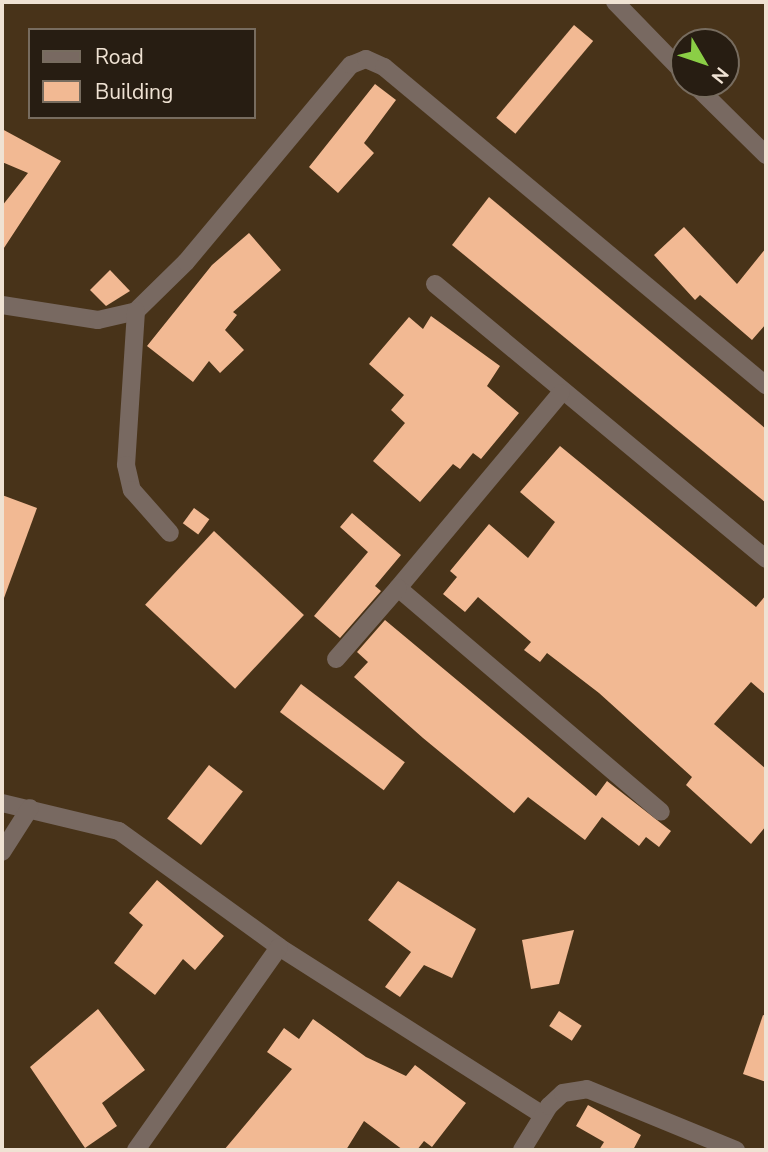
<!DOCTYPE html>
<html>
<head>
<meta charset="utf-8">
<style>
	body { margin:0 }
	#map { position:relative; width:768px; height:1152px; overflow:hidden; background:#483319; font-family:"Nunito Sans",sans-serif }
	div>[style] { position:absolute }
	.building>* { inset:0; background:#f2b993; transform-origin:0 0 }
	.minor>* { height:18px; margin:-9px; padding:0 9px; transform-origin:9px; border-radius:9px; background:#786961 }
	span { translate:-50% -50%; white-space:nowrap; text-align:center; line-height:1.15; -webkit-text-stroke:7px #271d12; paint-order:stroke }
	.frame { position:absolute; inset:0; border:4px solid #efe2d3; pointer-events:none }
	.legend { position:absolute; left:28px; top:28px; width:228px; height:91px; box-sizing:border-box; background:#271d12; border:2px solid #776c5f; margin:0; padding:9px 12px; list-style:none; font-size:21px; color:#efe2d3 }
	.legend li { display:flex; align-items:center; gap:14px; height:35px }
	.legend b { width:35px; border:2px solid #776c5f }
	.north { position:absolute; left:670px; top:28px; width:70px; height:70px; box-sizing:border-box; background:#271d12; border:2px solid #776c5f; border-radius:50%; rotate:129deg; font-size:19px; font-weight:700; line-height:28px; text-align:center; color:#efe2d3 }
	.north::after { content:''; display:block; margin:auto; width:24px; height:32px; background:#8bce46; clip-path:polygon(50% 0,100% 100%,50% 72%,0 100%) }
</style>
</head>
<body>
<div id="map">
	<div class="building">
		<i style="left:574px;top:25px;width:25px;height:121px;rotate:40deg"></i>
		<i style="clip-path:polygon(375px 84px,396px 100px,364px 143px,374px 153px,338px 193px,309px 167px)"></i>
		<i style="clip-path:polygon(2px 129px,61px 161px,2px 251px,2px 206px,28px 173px,2px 162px)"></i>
		<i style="clip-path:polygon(489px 197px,766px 429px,766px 503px,452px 245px)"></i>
		<i style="clip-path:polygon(684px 227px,737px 284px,766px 248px,766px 324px,752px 340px,700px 295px,695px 300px,654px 255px)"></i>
		<i style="clip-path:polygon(249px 233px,281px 270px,233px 312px,237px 315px,225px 330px,244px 350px,220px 373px,209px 361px,193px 382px,147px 346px,212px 265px)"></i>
		<i style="clip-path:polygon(110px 270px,130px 291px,106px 306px,90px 290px)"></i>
		<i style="clip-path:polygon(431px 316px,500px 366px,487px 386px,519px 413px,481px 459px,473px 453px,460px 469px,453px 464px,420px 502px,373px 461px,405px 423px,391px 410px,404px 395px,369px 364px,409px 317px,423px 329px)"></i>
		<i style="clip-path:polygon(560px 446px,756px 607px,766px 595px,766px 695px,751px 682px,714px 724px,766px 769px,766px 826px,751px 844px,686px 785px,692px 777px,599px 693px,547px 653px,540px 662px,524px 650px,531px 642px,478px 597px,465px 612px,443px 594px,457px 577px,450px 571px,489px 524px,528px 558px,555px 522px,520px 492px)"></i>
		<i style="clip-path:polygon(2px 495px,37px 508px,4px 598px,2px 598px)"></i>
		<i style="left:194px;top:508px;width:19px;height:19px;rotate:36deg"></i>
		<i style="clip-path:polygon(352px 513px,401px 555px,375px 586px,381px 591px,340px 638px,314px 616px,368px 552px,340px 527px)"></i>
		<i style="left:214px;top:531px;width:123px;height:101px;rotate:43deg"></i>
		<i style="clip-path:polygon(385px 620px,596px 796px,607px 781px,671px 831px,659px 847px,646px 837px,639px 846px,602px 817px,585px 840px,528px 797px,514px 813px,423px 738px,354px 677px,368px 662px,357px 652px)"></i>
		<i style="left:301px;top:684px;width:130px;height:35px;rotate:37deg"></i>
		<i style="left:209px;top:765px;width:43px;height:68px;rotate:38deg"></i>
		<i style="clip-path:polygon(157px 880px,224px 936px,195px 970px,183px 959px,155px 995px,114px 963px,143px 925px,129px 913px)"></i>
		<i style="clip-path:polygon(398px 881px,476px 929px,452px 978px,424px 965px,400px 997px,385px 987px,411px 952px,368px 920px)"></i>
		<i style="clip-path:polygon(574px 930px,559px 984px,531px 989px,522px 940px)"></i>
		<i style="clip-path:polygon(98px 1009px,145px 1070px,102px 1103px,117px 1126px,85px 1148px,30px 1067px)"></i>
		<i style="left:559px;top:1011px;width:27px;height:18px;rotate:33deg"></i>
		<i style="clip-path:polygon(763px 1015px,766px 1016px,766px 1082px,743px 1074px)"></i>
		<i style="clip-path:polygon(313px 1019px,366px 1057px,406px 1076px,415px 1065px,466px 1103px,432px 1147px,424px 1141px,417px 1150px,403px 1150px,364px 1121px,346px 1150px,224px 1150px,292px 1069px,267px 1052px,284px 1028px,299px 1039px)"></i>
		<i style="clip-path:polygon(588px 1105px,641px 1135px,633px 1150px,599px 1150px,604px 1142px,576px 1126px)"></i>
	</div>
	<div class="minor">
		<i style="left:615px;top:2px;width:99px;rotate:45.8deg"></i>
		<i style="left:694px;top:84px;width:101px;rotate:44.6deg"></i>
		<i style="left:435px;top:284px;width:430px;rotate:39.7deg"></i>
		<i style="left:2px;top:305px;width:97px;rotate:8.9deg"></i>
		<i style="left:98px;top:320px;width:39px;rotate:-13deg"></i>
		<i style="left:136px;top:311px;width:70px;rotate:-44.4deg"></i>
		<i style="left:186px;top:262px;width:257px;rotate:-50.1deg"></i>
		<i style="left:351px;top:65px;width:16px;rotate:-22deg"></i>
		<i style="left:366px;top:59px;width:20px;rotate:24deg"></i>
		<i style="left:384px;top:67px;width:497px;rotate:39.8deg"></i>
		<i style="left:136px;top:311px;width:154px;rotate:93.7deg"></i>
		<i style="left:126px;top:465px;width:26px;rotate:77deg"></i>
		<i style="left:132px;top:490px;width:57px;rotate:48.5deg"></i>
		<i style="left:561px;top:393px;width:254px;rotate:129.9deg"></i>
		<i style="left:398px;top:588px;width:345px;rotate:40.4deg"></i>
		<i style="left:336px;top:659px;width:94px;rotate:-48.9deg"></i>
		<i style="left:2px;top:803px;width:120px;rotate:13.5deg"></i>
		<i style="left:119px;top:831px;width:198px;rotate:35.9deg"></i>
		<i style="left:279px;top:947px;width:313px;rotate:32.5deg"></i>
		<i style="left:2px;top:852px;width:52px;rotate:-57.5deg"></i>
		<i style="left:136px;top:1150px;width:248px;rotate:-54.8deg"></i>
		<i style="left:522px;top:1150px;width:52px;rotate:-58.5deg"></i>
		<i style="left:549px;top:1106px;width:19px;rotate:-43deg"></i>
		<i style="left:563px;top:1093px;width:24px;rotate:-9deg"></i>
		<i style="left:587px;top:1089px;width:161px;rotate:22.3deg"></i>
	</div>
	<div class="frame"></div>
	<ul class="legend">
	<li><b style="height:9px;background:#786961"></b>Road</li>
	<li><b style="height:19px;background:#f2b993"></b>Building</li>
	</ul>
	<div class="north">N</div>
</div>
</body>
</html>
